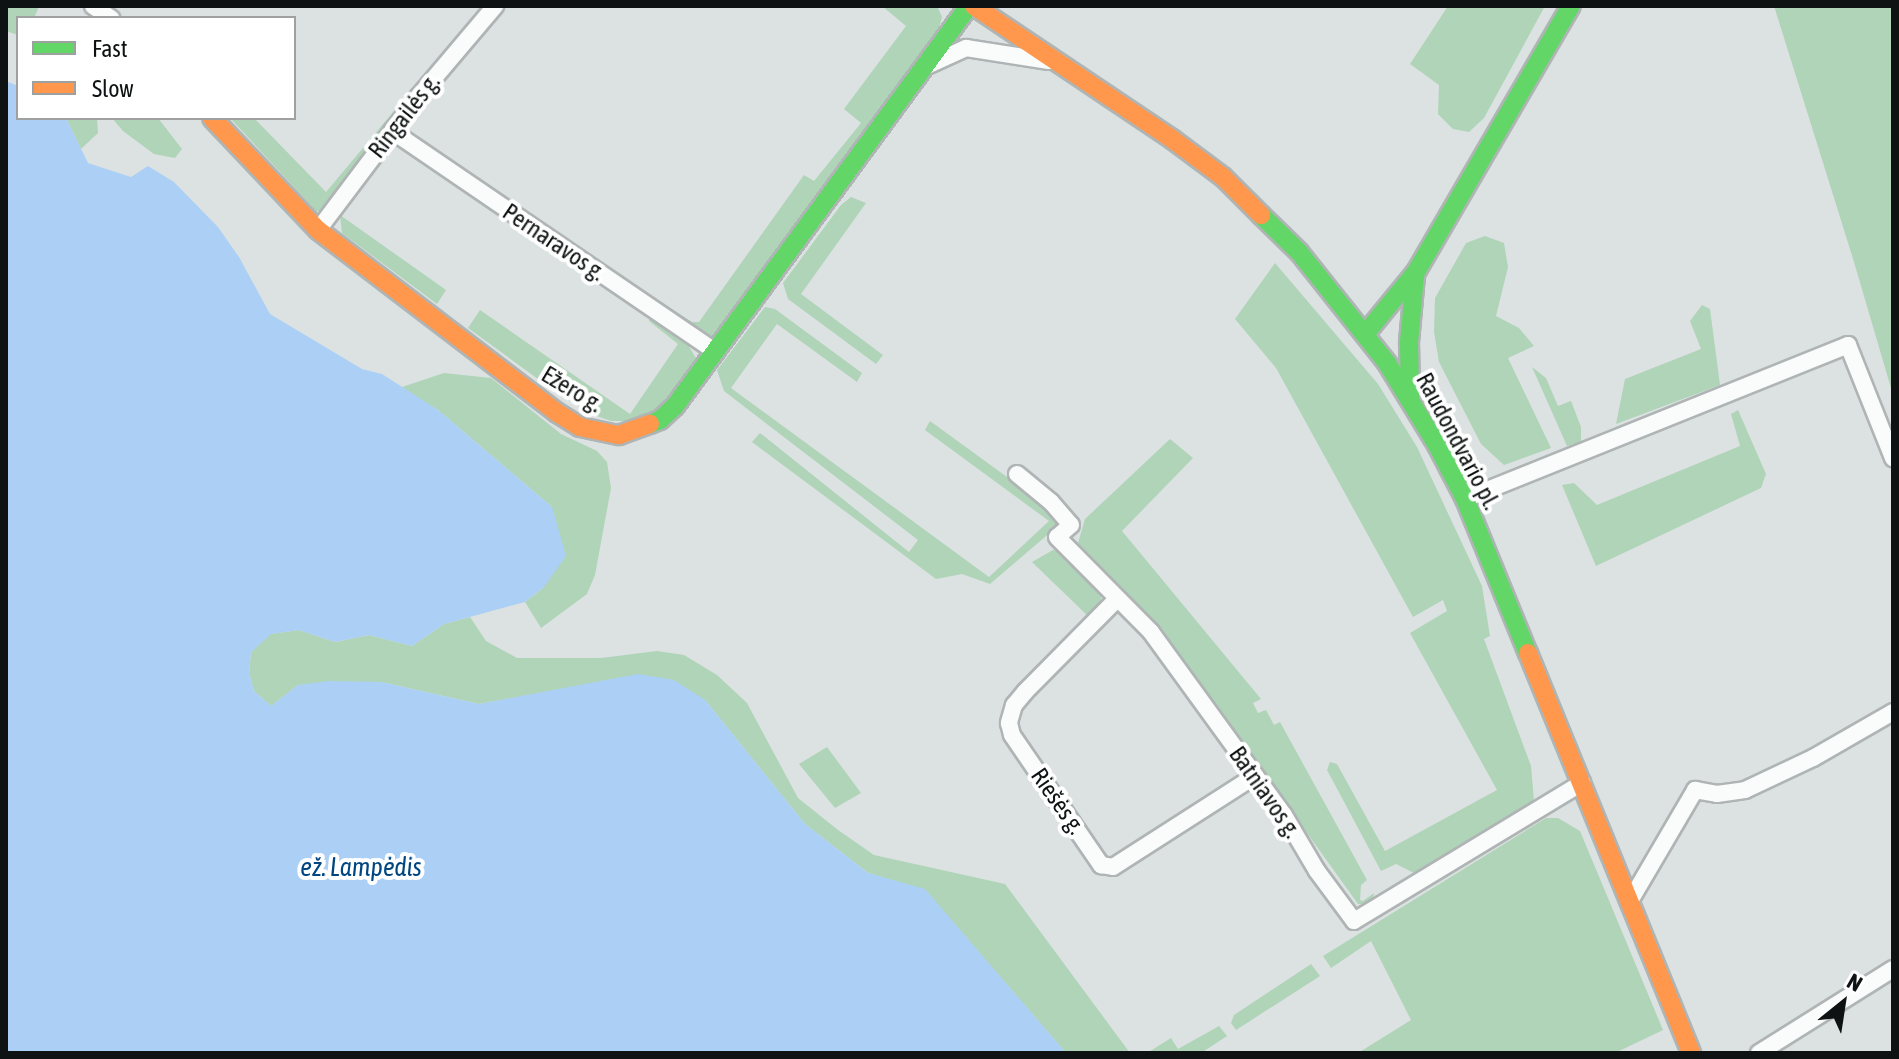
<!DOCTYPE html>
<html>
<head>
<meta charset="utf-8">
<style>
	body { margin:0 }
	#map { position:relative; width:1899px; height:1059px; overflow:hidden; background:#dce2e2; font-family:"Asap Condensed",sans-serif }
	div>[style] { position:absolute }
	.green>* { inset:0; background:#afd4b8 }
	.water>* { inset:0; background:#acd0f5 }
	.roads { filter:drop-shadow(2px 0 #afb4b4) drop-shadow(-2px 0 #afb4b4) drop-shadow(0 2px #afb4b4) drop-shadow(0 -2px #afb4b4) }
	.street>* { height:16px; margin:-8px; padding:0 8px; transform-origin:8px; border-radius:8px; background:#fafbfb }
	.fast>* { height:18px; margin:-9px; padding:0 9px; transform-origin:9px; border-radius:9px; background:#63d668 }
	.slow>* { height:18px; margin:-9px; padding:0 9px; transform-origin:9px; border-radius:9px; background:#ff974d }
	span { translate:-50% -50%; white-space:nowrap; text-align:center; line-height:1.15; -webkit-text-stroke:8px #fff; paint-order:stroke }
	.street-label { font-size:24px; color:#0f1212 }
	.water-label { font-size:26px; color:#004680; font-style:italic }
	.frame { position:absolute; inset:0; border:8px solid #0f1212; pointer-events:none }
	.legend { position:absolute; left:16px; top:16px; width:280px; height:104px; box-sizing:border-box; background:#fff; border:2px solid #9fa0a0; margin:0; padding:10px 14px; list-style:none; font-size:24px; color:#0f1212 }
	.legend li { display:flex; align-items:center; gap:16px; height:40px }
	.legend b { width:40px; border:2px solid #9fa0a0 }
	.north { position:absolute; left:1803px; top:963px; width:80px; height:80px; -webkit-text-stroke:6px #fff; paint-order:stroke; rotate:30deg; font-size:22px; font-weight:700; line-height:32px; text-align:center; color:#0f1212 }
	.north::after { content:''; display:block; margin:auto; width:28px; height:36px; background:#0f1212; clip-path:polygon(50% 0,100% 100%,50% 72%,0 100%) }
</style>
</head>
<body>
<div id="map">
	<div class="green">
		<i style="clip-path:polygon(6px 6px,37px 6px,38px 9px,34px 18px,18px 18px,18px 35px,6px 31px)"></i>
		<i style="clip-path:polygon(882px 6px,937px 6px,942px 17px,939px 28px,714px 338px,700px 336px,643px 297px,646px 292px,692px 322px,699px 322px,804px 175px,814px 181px,861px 123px,844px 109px,906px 26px)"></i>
		<i style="clip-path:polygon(1448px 6px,1545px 6px,1484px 118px,1469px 132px,1453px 129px,1438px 114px,1439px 85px,1410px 64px)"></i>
		<i style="clip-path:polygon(1774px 6px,1893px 6px,1893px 395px,1854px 262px)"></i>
		<i style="clip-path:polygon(410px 92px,374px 146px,320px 211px,316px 211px,230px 118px,254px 118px,326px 192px)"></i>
		<i style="clip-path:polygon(66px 118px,97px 118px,98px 133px,81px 149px)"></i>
		<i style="clip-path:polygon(112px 118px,158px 118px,182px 149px,175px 158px,154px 154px,123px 131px)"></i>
		<i style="clip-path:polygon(851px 197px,866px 203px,801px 294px,883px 355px,876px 364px,788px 299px,783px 283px,841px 205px)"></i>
		<i style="clip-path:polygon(340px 215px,446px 290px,437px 304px,342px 233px)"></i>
		<i style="clip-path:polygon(1485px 236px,1504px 243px,1508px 267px,1496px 316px,1519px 328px,1534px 346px,1508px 358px,1551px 448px,1504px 465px,1481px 444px,1439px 362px,1434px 332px,1435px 298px,1466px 243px)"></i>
		<i style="clip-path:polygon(1275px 263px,1378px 384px,1417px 447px,1482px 586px,1490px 636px,1484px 639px,1531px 766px,1534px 801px,1416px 874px,1396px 864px,1381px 871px,1327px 770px,1330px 762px,1337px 764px,1385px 851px,1497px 790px,1410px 633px,1447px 611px,1443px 600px,1413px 617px,1276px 368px,1235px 319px)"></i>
		<i style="clip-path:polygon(1702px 305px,1710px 309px,1720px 385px,1616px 424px,1625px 379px,1701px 349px,1690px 321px)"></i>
		<i style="clip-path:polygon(765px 307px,775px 309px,862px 373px,857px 382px,777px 324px,731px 388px,989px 577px,1049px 521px,925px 430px,930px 421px,1047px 506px,1057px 517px,1059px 525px,990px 584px,962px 574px,936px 579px,752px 442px,760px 433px,909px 552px,918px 540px,724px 391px,717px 370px)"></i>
		<i style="clip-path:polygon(480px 310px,630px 414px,678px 344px,649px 321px,650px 318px,687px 343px,697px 360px,654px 413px,634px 421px,611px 421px,591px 414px,560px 395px,468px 328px)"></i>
		<i style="clip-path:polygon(1532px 367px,1546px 378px,1558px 406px,1571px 401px,1581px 427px,1581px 442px,1567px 446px)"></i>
		<i style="clip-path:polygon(444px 373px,491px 378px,561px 434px,597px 451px,607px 462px,611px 488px,595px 575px,587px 594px,541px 628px,525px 602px,544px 587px,552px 507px,438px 410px,399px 388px)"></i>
		<i style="clip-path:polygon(1738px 410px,1766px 474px,1761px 488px,1596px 566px,1562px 485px,1574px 483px,1597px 505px,1740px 446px,1731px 414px)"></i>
		<i style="clip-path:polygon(1170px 439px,1193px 458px,1122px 531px,1261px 699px,1253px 703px,1258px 713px,1266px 710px,1274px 725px,1280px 722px,1367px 880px,1361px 885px,1360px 900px,1363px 901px,1374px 893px,1372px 904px,1358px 904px,1161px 630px,1088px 558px,1078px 543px,1085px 519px)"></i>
		<i style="clip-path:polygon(1053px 550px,1062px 552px,1102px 594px,1098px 610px,1090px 618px,1032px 562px)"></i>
		<i style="clip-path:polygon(470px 617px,486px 641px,517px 658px,601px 658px,657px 651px,684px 655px,717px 675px,747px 703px,798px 798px,838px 830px,874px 855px,1005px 884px,1130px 1053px,1066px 1053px,925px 890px,868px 873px,805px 824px,705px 700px,535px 694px,479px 704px,381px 682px,298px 685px,271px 706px,254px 691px,249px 673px,251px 652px,270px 634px,299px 630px,335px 642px,369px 635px,412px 646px,444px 624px)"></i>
		<i style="clip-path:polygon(827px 747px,861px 793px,835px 808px,799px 764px)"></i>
		<i style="clip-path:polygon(1546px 818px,1558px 818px,1580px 831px,1663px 1030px,1615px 1053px,1358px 1053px,1411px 1020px,1371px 941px,1331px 968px,1323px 956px)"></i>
		<i style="clip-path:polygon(1311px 964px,1320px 976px,1236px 1030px,1231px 1023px,1234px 1015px)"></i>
		<i style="clip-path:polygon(1219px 1026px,1227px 1036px,1201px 1053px,1147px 1053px,1171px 1038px,1178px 1049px)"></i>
	</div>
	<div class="water">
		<i style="clip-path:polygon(6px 81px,18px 86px,18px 118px,66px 118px,88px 163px,131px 177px,148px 166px,174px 182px,218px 227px,239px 257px,270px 314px,362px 369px,382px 374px,438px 410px,552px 507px,566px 556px,544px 587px,525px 602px,444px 624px,412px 646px,369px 635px,335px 642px,299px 630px,271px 634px,251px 652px,249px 673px,254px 691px,271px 706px,298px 685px,329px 681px,381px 682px,479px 704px,638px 674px,674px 680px,705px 700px,805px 824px,868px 873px,925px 889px,1066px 1053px,6px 1053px)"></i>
	</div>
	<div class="roads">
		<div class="street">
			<i style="left:93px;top:6px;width:22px;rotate:34deg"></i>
			<i style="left:929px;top:65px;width:41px;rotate:-24.7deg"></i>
			<i style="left:966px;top:48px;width:84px;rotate:8.9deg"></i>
			<i style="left:392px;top:131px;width:392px;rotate:34.3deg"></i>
			<i style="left:318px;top:230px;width:168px;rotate:-53deg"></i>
			<i style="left:419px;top:96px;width:118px;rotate:-49.8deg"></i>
			<i style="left:1017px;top:474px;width:44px;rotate:39.5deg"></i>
			<i style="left:1051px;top:502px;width:30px;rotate:49deg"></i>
			<i style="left:1071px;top:525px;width:18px;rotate:139deg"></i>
			<i style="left:1057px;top:537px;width:134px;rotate:45.3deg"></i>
			<i style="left:1151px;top:632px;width:226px;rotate:54deg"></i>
			<i style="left:1284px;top:815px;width:65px;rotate:59.5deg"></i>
			<i style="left:1317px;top:871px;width:62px;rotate:53.5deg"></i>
			<i style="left:1354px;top:921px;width:267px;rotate:-31.2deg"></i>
			<i style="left:1465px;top:499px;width:413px;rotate:-21.9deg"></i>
			<i style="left:1848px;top:345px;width:122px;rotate:68.3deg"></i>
			<i style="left:1116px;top:600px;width:129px;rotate:134.7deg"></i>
			<i style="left:1025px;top:692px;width:17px;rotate:130deg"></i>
			<i style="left:1014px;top:705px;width:19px;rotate:106deg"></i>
			<i style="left:1009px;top:723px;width:12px;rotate:76deg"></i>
			<i style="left:1012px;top:735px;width:158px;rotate:55.6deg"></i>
			<i style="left:1101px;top:865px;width:12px;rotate:9deg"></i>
			<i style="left:1113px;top:867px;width:169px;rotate:-32.7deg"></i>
			<i style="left:1630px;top:901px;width:129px;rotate:-59.6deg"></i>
			<i style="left:1695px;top:790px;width:22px;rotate:10deg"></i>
			<i style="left:1717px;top:794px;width:28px;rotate:-8deg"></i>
			<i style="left:1745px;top:790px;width:75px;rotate:-25.2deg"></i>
			<i style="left:1813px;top:758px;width:92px;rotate:-29.9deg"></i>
			<i style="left:1759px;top:1053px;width:158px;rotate:-32.1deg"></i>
		</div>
		<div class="fast">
			<i style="left:1261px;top:215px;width:53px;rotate:44.2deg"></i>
			<i style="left:1299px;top:252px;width:142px;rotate:51.6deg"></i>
			<i style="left:1387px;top:363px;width:96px;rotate:58.6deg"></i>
			<i style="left:1437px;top:445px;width:61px;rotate:62.6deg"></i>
			<i style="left:1465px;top:499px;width:166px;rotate:67.8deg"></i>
			<i style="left:1366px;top:333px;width:79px;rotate:-50.7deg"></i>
			<i style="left:1416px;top:272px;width:308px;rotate:-59.8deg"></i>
			<i style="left:1410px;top:399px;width:57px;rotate:-91deg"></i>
			<i style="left:1409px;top:342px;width:66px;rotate:-84.8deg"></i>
			<i style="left:650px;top:424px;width:11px;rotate:-22deg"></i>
			<i style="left:660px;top:420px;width:21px;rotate:-43deg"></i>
			<i style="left:675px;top:406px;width:496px;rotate:-53.7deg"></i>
		</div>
		<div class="slow">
			<i style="left:974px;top:6px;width:239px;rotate:33.9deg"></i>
			<i style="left:1172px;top:139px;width:64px;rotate:36.7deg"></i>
			<i style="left:1223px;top:177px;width:54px;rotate:45deg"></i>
			<i style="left:212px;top:118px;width:154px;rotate:46.6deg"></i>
			<i style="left:318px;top:230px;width:300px;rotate:37.4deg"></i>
			<i style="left:556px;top:412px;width:28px;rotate:32deg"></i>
			<i style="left:580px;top:427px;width:40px;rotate:12deg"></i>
			<i style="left:619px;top:435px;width:33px;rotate:-20deg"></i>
			<i style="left:1528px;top:653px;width:432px;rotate:67.8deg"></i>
		</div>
	</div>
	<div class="street-label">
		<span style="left:404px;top:116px;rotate:-52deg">Ringailės g.</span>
		<span style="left:554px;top:242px;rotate:34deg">Pernaravos g.</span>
		<span style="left:572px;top:389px;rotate:31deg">Ežero g.</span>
		<span style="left:1458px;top:441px;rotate:62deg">Raudondvario pl.</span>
		<span style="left:1265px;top:792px;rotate:55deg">Batniavos g.</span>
		<span style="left:1058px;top:801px;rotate:55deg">Riešės g.</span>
	</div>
	<div class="water-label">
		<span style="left:361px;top:868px">ež. Lampėdis</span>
	</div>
	<div class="frame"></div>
	<ul class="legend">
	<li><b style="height:10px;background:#63d668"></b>Fast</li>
	<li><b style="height:10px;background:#ff974d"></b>Slow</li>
	</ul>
	<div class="north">N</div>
</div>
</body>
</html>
